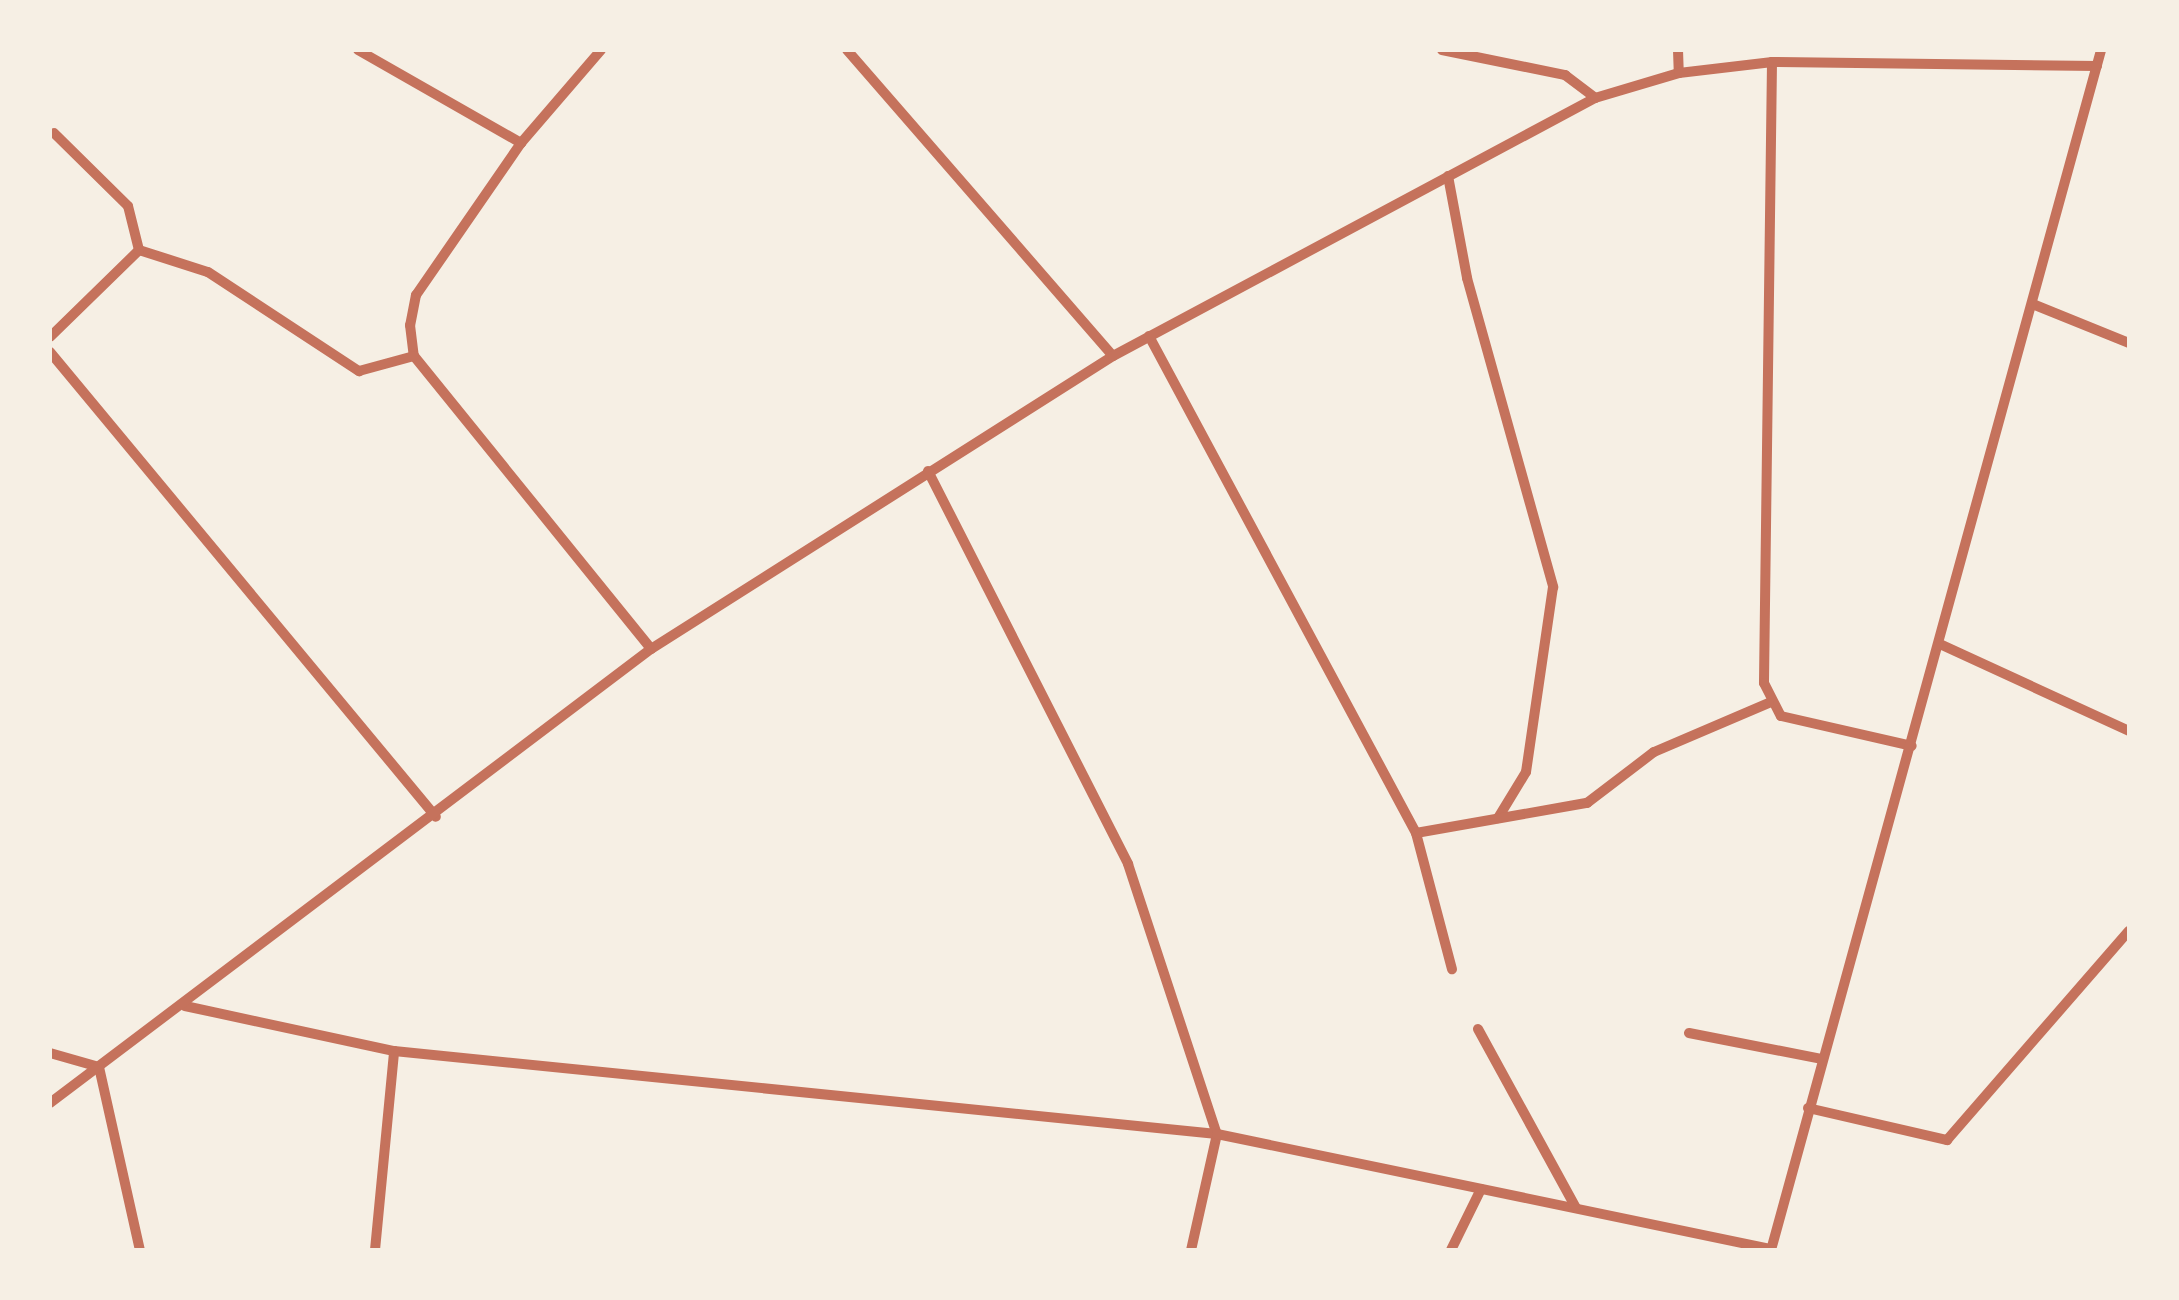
<!DOCTYPE html>
<html>
<head>
<meta charset="utf-8">
<style>
	body { margin:0 }
	#map { position:relative; width:2179px; height:1300px; overflow:hidden; background:#f6efe4; font-family:"IBM Plex Sans",sans-serif }
	div>[style] { position:absolute }
	.minor>* { height:10px; margin:-5px; padding:0 5px; transform-origin:5px; border-radius:5px; background:#c5725c }
	span { translate:-50% -50%; white-space:nowrap; text-align:center; line-height:1.15; -webkit-text-stroke:8px #f6efe4; paint-order:stroke }
	.frame { position:absolute; inset:0; border:52px solid #f6efe4; pointer-events:none }
</style>
</head>
<body>
<div id="map">
	<div class="minor">
		<i style="left:358px;top:50px;width:188px;rotate:29.7deg"></i>
		<i style="left:601px;top:50px;width:123px;rotate:130.7deg"></i>
		<i style="left:521px;top:143px;width:185px;rotate:124.6deg"></i>
		<i style="left:416px;top:295px;width:31px;rotate:101deg"></i>
		<i style="left:410px;top:325px;width:31px;rotate:83deg"></i>
		<i style="left:414px;top:356px;width:377px;rotate:51deg"></i>
		<i style="left:847px;top:50px;width:405px;rotate:49deg"></i>
		<i style="left:1442px;top:50px;width:126px;rotate:11.5deg"></i>
		<i style="left:1565px;top:75px;width:38px;rotate:37deg"></i>
		<i style="left:1678px;top:50px;width:23px;rotate:88deg"></i>
		<i style="left:1772px;top:62px;width:621px;rotate:90.74deg"></i>
		<i style="left:1764px;top:683px;width:37px;rotate:63deg"></i>
		<i style="left:1781px;top:716px;width:134px;rotate:12.9deg"></i>
		<i style="left:1448px;top:176px;width:104px;rotate:79.4deg"></i>
		<i style="left:1467px;top:278px;width:321px;rotate:74.4deg"></i>
		<i style="left:1553px;top:587px;width:187px;rotate:98.3deg"></i>
		<i style="left:1526px;top:772px;width:54px;rotate:121.3deg"></i>
		<i style="left:139px;top:250px;width:72px;rotate:17.7deg"></i>
		<i style="left:208px;top:272px;width:181px;rotate:33.3deg"></i>
		<i style="left:359px;top:371px;width:57px;rotate:-15.3deg"></i>
		<i style="left:2035px;top:305px;width:101px;rotate:22deg"></i>
		<i style="left:1149px;top:336px;width:564px;rotate:61.75deg"></i>
		<i style="left:1416px;top:833px;width:141px;rotate:75.2deg"></i>
		<i style="left:50px;top:337px;width:124px;rotate:-44.3deg"></i>
		<i style="left:139px;top:250px;width:45px;rotate:-104deg"></i>
		<i style="left:128px;top:206px;width:104px;rotate:-135.4deg"></i>
		<i style="left:50px;top:352px;width:604px;rotate:50.3deg"></i>
		<i style="left:928px;top:471px;width:441px;rotate:63deg"></i>
		<i style="left:1128px;top:864px;width:284px;rotate:71.8deg"></i>
		<i style="left:1217px;top:1134px;width:119px;rotate:102.6deg"></i>
		<i style="left:1942px;top:645px;width:206px;rotate:24.7deg"></i>
		<i style="left:1416px;top:833px;width:174px;rotate:-10deg"></i>
		<i style="left:1587px;top:803px;width:84px;rotate:-37.3deg"></i>
		<i style="left:1654px;top:752px;width:125px;rotate:-23.1deg"></i>
		<i style="left:185px;top:1006px;width:214px;rotate:12.2deg"></i>
		<i style="left:394px;top:1051px;width:827px;rotate:5.76deg"></i>
		<i style="left:1217px;top:1134px;width:566px;rotate:11.73deg"></i>
		<i style="left:1478px;top:1029px;width:204px;rotate:61.3deg"></i>
		<i style="left:1689px;top:1033px;width:136px;rotate:11.1deg"></i>
		<i style="left:50px;top:1053px;width:51px;rotate:15.9deg"></i>
		<i style="left:99px;top:1067px;width:188px;rotate:77.4deg"></i>
		<i style="left:50px;top:1103px;width:753px;rotate:-37.07deg"></i>
		<i style="left:651px;top:649px;width:547px;rotate:-32.38deg"></i>
		<i style="left:1113px;top:356px;width:547px;rotate:-28.16deg"></i>
		<i style="left:1595px;top:98px;width:88px;rotate:-16.6deg"></i>
		<i style="left:1679px;top:73px;width:94px;rotate:-6.7deg"></i>
		<i style="left:1772px;top:62px;width:325px;rotate:0.7deg"></i>
		<i style="left:1808px;top:1108px;width:143px;rotate:13deg"></i>
		<i style="left:1947px;top:1140px;width:277px;rotate:-49deg"></i>
		<i style="left:375px;top:1250px;width:200px;rotate:-84.5deg"></i>
		<i style="left:1451px;top:1250px;width:68px;rotate:-63.8deg"></i>
		<i style="left:1771px;top:1250px;width:1245px;rotate:-74.62deg"></i>
	</div>
	<div class="frame"></div>
</div>
</body>
</html>
